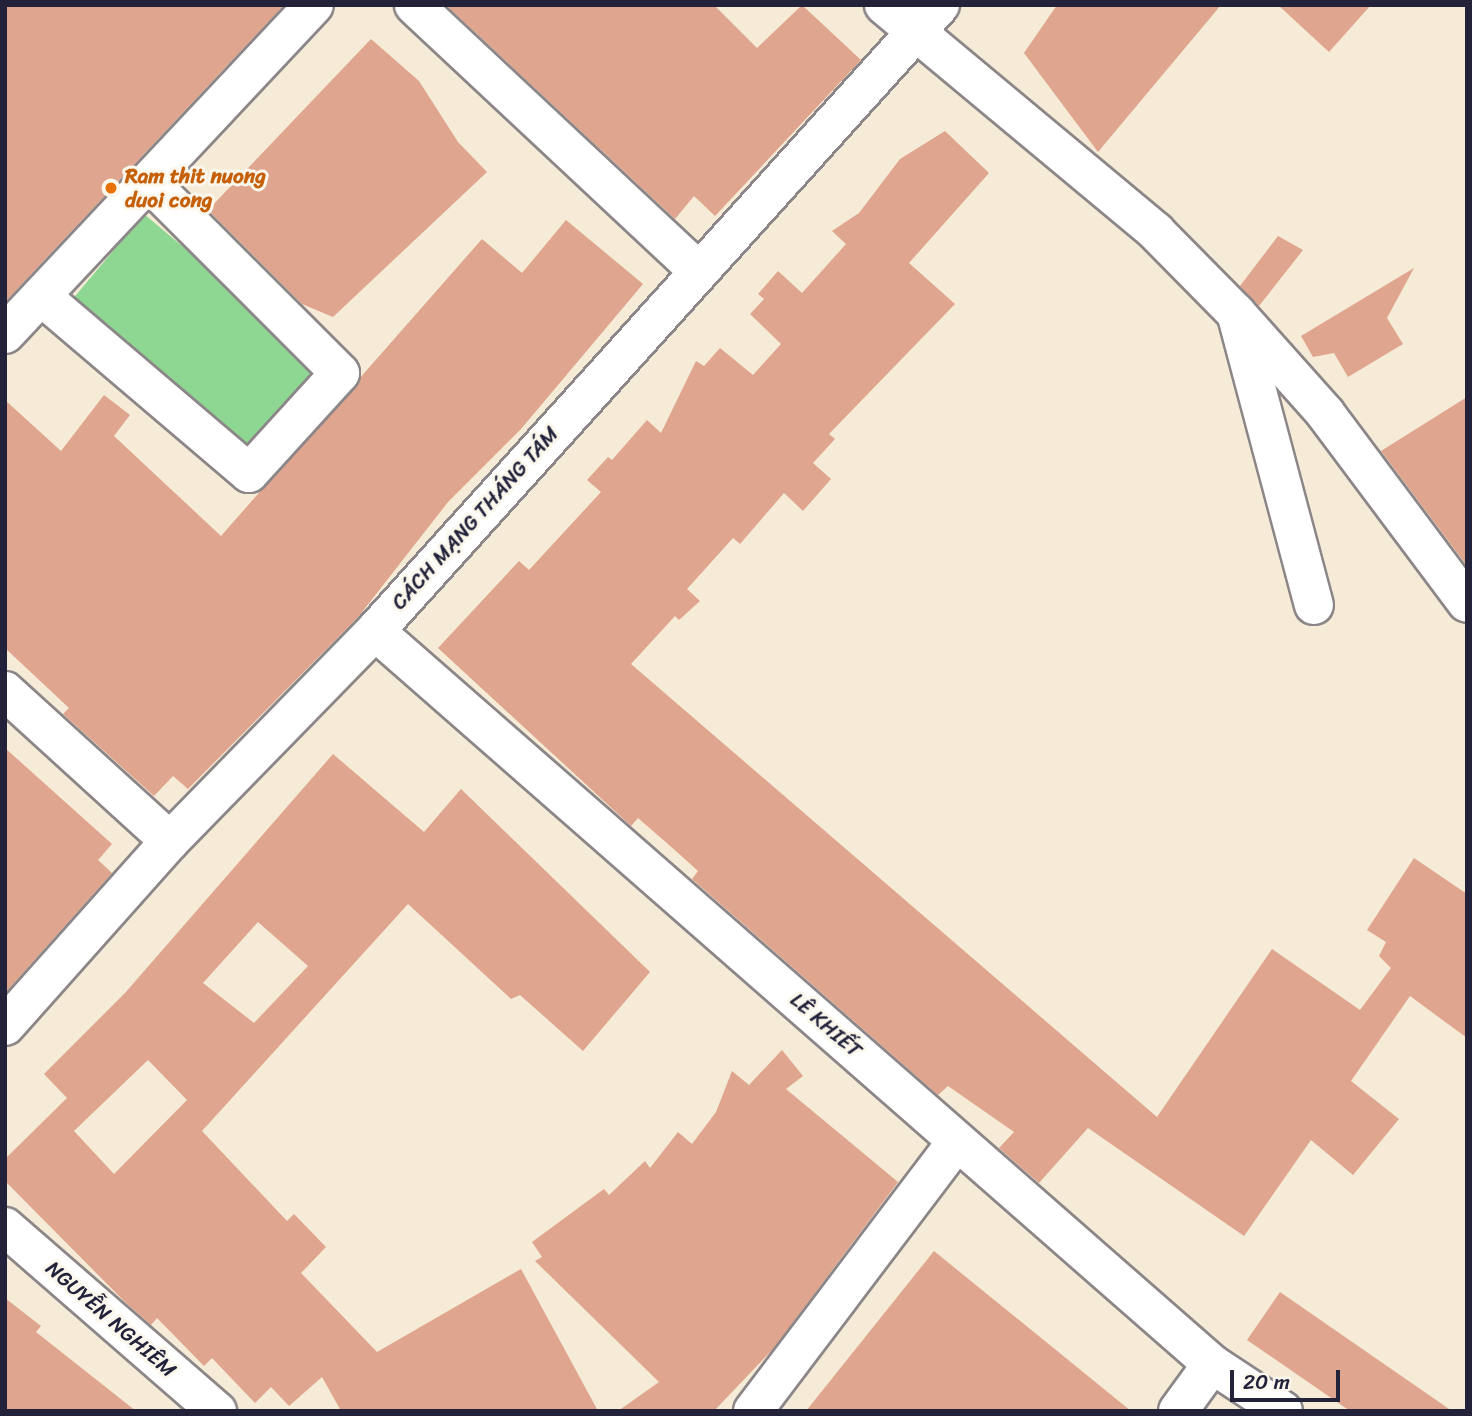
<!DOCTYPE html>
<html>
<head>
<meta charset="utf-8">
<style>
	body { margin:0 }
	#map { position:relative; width:1472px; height:1416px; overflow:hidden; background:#f5ebd6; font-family:Sriracha,sans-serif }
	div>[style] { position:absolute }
	.green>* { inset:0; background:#8ed792; transform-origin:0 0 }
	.building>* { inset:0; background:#e0a58e }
	.roads { filter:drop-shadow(2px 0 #8c8688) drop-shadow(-2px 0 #8c8688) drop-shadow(0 2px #8c8688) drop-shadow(0 -2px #8c8688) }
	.minor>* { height:38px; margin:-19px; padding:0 19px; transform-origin:19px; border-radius:19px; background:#fff }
	.dots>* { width:19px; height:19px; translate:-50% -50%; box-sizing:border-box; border:4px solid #fbf7ec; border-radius:50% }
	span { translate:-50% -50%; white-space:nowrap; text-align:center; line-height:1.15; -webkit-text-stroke:6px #fbf7ec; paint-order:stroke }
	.food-label { font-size:21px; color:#c56008; font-weight:700 }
	.left { translate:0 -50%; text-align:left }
	.street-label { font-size:21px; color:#22223b }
	.frame { position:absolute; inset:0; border:7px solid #22223b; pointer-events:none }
	.scale { position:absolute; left:1230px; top:1370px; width:110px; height:32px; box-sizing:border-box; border:4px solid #22223b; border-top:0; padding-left:9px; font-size:21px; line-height:24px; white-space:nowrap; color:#22223b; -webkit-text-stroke:5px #fbf7ec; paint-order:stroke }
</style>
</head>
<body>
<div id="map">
	<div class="green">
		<i style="left:144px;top:214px;width:249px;height:138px;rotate:40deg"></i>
	</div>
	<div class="building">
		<i style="clip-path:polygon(5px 5px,284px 5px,5px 302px)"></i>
		<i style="clip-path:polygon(446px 5px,714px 5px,757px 48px,802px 5px,861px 60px,715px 216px,694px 196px,675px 219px)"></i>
		<i style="clip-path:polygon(1057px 5px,1221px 5px,1098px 152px,1024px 53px)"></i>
		<i style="clip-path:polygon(1278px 5px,1371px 5px,1329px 52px)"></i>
		<i style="clip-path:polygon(371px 39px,419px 81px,458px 142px,487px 172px,333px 317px,302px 304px,208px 210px)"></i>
		<i style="clip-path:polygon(945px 131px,989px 173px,909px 263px,955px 304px,829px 434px,835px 439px,813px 463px,831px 479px,803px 511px,784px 493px,740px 544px,733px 538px,687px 589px,700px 601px,679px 620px,675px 616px,631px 664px,1157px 1117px,1272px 949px,1360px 1010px,1391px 968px,1379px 956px,1386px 942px,1367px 930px,1414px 858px,1467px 894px,1467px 1038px,1410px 996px,1351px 1081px,1399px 1119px,1353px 1175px,1311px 1140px,1244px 1236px,1088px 1128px,1039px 1183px,999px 1148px,1014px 1132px,948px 1086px,938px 1095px,692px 879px,698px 871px,677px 852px,638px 818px,631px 826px,438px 648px,519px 561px,529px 570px,601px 492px,587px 480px,608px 457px,612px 460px,647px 420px,661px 433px,696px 361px,704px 366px,720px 348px,753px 375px,781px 344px,750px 314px,764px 299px,758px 294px,778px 271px,802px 293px,846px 244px,832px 231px,859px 213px,900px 159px)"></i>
		<i style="clip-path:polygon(566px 220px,643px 284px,521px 429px,448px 502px,359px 616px,188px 789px,173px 776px,154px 796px,63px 714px,69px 708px,5px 648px,5px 400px,61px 451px,104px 395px,130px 415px,114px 436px,221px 536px,482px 239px,522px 273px)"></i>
		<i style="clip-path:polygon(1278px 236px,1303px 250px,1259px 306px,1240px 286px)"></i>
		<i style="clip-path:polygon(1414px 268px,1387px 318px,1403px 344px,1348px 377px,1334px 353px,1313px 357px,1301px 336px)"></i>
		<i style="clip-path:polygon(1467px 397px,1467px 566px,1381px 451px)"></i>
		<i style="clip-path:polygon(5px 748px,112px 844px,98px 860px,112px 873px,5px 993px)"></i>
		<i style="clip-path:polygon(evenodd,333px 754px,424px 832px,461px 789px,650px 972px,583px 1051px,520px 995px,511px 999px,408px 904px,202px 1131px,287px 1221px,294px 1214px,326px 1247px,301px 1273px,377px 1352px,521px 1269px,598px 1411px,341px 1411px,322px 1377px,289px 1406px,271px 1387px,255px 1403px,212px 1358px,204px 1366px,157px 1318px,151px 1325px,125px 1302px,5px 1181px,5px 1159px,67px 1098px,44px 1074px,125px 993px,333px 754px,258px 922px,308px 966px,254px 1023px,203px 983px,258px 922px,333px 754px,148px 1060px,187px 1100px,114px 1174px,74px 1131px,148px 1060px)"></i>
		<i style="clip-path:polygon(782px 1050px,803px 1076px,786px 1089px,898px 1182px,773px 1349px,714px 1411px,618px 1411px,659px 1382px,535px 1261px,542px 1257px,532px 1242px,604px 1189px,609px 1195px,645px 1161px,650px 1168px,678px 1132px,692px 1144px,716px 1112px,732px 1071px,749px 1085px)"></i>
		<i style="clip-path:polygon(934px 1251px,1131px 1411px,806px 1411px)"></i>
		<i style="clip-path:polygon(1280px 1292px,1452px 1411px,1350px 1411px,1247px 1340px)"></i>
		<i style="clip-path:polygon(5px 1298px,41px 1326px,36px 1332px,136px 1411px,5px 1411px)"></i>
	</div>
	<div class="roads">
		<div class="minor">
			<i style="left:414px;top:5px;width:386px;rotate:43.1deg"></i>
			<i style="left:884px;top:5px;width:354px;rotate:39.8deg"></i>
			<i style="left:1156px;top:232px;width:114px;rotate:45.4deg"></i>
			<i style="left:1236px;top:313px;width:134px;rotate:48.3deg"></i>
			<i style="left:1325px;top:413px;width:237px;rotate:53.2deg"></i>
			<i style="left:41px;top:296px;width:273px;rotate:40.4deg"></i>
			<i style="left:249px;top:473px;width:135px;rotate:-47.7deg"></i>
			<i style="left:340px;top:373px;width:270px;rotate:-135deg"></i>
			<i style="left:1237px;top:316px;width:299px;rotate:75.1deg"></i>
			<i style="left:5px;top:334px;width:451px;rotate:-46.8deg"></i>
			<i style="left:375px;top:631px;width:1113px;rotate:41.21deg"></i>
			<i style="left:1212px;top:1364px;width:85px;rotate:33.5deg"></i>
			<i style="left:5px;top:691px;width:223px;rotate:42.3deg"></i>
			<i style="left:5px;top:1026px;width:248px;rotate:-48.3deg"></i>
			<i style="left:170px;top:841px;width:293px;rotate:-45.7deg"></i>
			<i style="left:375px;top:631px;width:843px;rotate:-47.93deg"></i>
			<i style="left:5px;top:1227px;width:281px;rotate:41deg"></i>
			<i style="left:753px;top:1411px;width:338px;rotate:-52.9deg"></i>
			<i style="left:1178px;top:1411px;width:58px;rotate:-54.1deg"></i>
		</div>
	</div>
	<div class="dots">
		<i style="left:111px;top:188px;background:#e8710a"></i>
	</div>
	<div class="food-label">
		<span class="left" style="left:125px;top:188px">Ram thit nuong<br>duoi cong</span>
	</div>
	<div class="street-label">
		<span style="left:475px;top:518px;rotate:-48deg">CÁCH MẠNG THÁNG TÁM</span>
		<span style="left:826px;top:1025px;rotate:41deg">LÊ KHIẾT</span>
		<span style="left:111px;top:1319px;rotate:41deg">NGUYỄN NGHIÊM</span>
	</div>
	<div class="frame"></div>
	<div class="scale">20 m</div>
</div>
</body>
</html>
